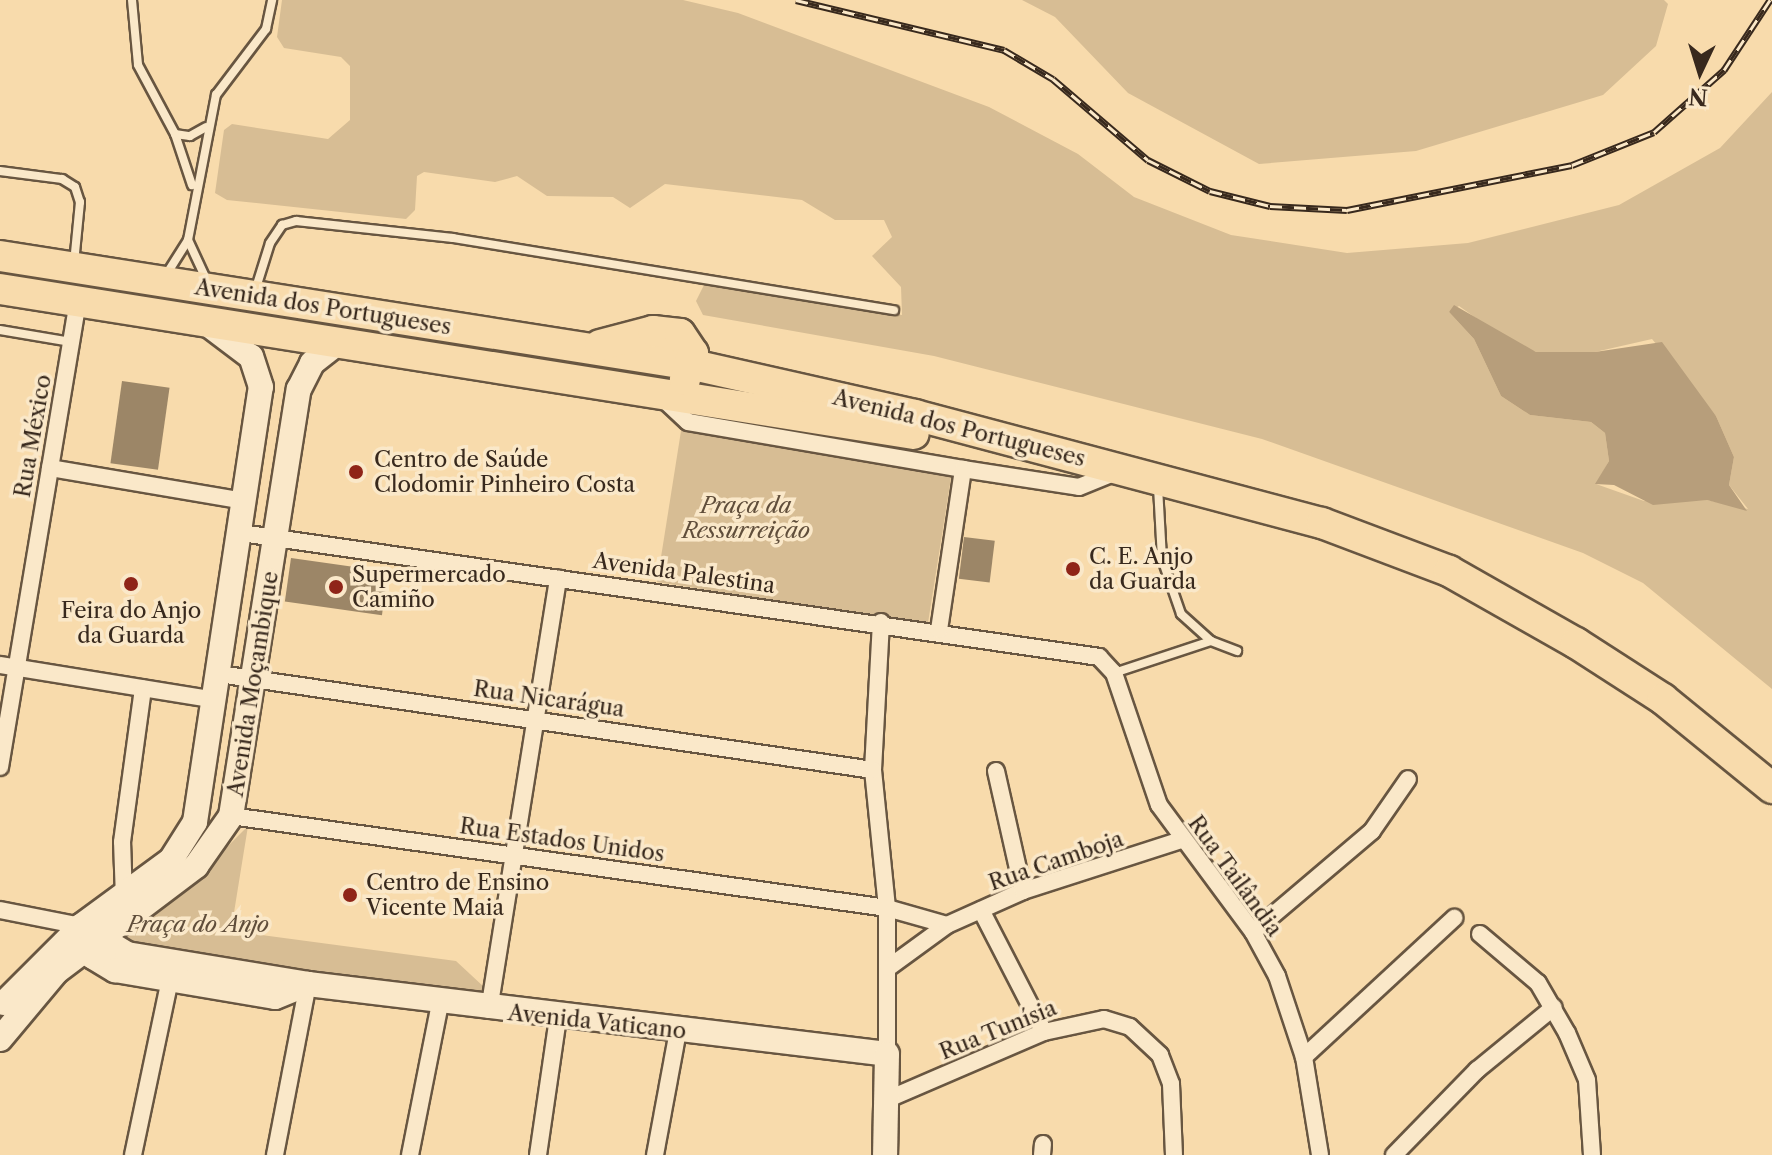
<!DOCTYPE html>
<html>
<head>
<meta charset="utf-8">
<style>
	body { margin:0 }
	#map { position:relative; width:1772px; height:1155px; overflow:hidden; background:#f8dbac; font-family:"Libre Caslon Text",serif }
	div>[style] { position:absolute }
	.green>* { inset:0; background:#d7bd94; transform-origin:0 0 }
	.water>* { inset:0; background:#b79e7b }
	.building>* { inset:0; background:#9c8667; transform-origin:0 0 }
	.roads { filter:drop-shadow(2px 0 #685641) drop-shadow(-2px 0 #685641) drop-shadow(0 2px #685641) drop-shadow(0 -2px #685641) }
	.lane>* { height:8px; margin:-4px; padding:0 4px; transform-origin:4px; border-radius:4px; background:#fae8c9 }
	.street>* { height:16px; margin:-8px; padding:0 8px; transform-origin:8px; border-radius:8px; background:#fae8c9 }
	.secondary>* { height:24px; margin:-12px; padding:0 12px; transform-origin:12px; border-radius:12px; background:#fae8c9 }
	.highway>* { height:30px; margin:-15px; padding:0 15px; transform-origin:15px; border-radius:15px; background:#f8dbac }
	.rail>* { height:7px; margin-top:-3.5px; transform-origin:0; background:repeating-linear-gradient(90deg,#fae8c9 0 12px,#38291d 0 24px); box-sizing:border-box; border-block:2px solid #38291d }
	.dots>* { width:22px; height:22px; translate:-50% -50%; box-sizing:border-box; border:4px solid #fae8c9; border-radius:50% }
	span { translate:-50% -50%; white-space:nowrap; text-align:center; line-height:1.15; -webkit-text-stroke:7px #fae8c9; paint-order:stroke }
	.street-label { font-size:22px; color:#38291d }
	.poi-label { font-size:22px; color:#38291d }
	.left { translate:0 -50%; text-align:left }
	.park-label { font-size:22px; color:#604e3b; font-style:italic }
	.north { position:absolute; left:1660px; top:32px; width:80px; height:80px; -webkit-text-stroke:6px #fae8c9; paint-order:stroke; rotate:184deg; font-size:22px; font-weight:700; line-height:32px; text-align:center; color:#38291d }
	.north::after { content:''; display:block; margin:auto; width:28px; height:36px; background:#38291d; clip-path:polygon(50% 0,100% 100%,50% 72%,0 100%) }
</style>
</head>
<body>
<div id="map">
	<div class="green">
		<i style="clip-path:polygon(evenodd,282px 0,683px 0,738px 13px,989px 107px,1078px 154px,1134px 197px,1231px 235px,1347px 253px,1468px 243px,1619px 205px,1720px 148px,1772px 92px,1772px 689px,1643px 583px,1583px 553px,1262px 439px,934px 356px,703px 315px,696px 301px,704px 285px,902px 315px,901px 287px,872px 256px,892px 237px,884px 220px,835px 220px,802px 200px,665px 184px,630px 208px,613px 197px,547px 196px,517px 176px,495px 182px,424px 172px,417px 176px,415px 210px,406px 219px,227px 200px,215px 193px,224px 130px,232px 124px,328px 139px,350px 120px,350px 66px,341px 57px,284px 48px,277px 37px,282px 0,1459px 306px,1508px 341px,1536px 352px,1595px 352px,1652px 339px,1716px 416px,1734px 457px,1729px 485px,1748px 509px,1707px 500px,1644px 501px,1596px 484px,1609px 461px,1605px 433px,1591px 422px,1530px 415px,1501px 396px,1474px 339px,1449px 312px,1459px 306px)"></i>
		<i style="clip-path:polygon(1022px 0,1664px 0,1668px 4px,1656px 46px,1603px 95px,1416px 151px,1259px 164px,1128px 93px,1055px 17px)"></i>
		<i style="left:681px;top:431px;width:274px;height:153px;rotate:9deg"></i>
		<i style="clip-path:polygon(248px 826px,231px 931px,456px 961px,484px 987px,482px 1001px,126px 947px,127px 933px,172px 902px)"></i>
	</div>
	<div class="water">
		<i style="clip-path:polygon(1454px 305px,1536px 352px,1595px 352px,1662px 342px,1716px 416px,1734px 457px,1729px 485px,1747px 511px,1707px 500px,1653px 505px,1614px 485px,1595px 484px,1609px 461px,1605px 433px,1591px 422px,1530px 415px,1501px 396px,1474px 339px,1449px 312px)"></i>
	</div>
	<div class="building">
		<i style="left:122px;top:381px;width:48px;height:83px;rotate:8deg"></i>
		<i style="left:964px;top:537px;width:31px;height:42px;rotate:7deg"></i>
		<i style="left:291px;top:558px;width:98px;height:44px;rotate:8deg"></i>
	</div>
	<div class="roads">
		<div class="lane">
			<i style="left:132px;top:0;width:65px;rotate:84.7deg"></i>
			<i style="left:138px;top:65px;width:78px;rotate:61.8deg"></i>
			<i style="left:175px;top:134px;width:54px;rotate:71.6deg"></i>
			<i style="left:175px;top:134px;width:15px;rotate:8deg"></i>
			<i style="left:190px;top:136px;width:18px;rotate:-29deg"></i>
			<i style="left:0;top:171px;width:63px;rotate:7.4deg"></i>
			<i style="left:62px;top:179px;width:15px;rotate:32deg"></i>
			<i style="left:75px;top:187px;width:16px;rotate:72deg"></i>
			<i style="left:80px;top:202px;width:61px;rotate:95.6deg"></i>
			<i style="left:188px;top:240px;width:45px;rotate:65.1deg"></i>
			<i style="left:166px;top:275px;width:41px;rotate:-57.8deg"></i>
			<i style="left:188px;top:240px;width:148px;rotate:-79.1deg"></i>
			<i style="left:216px;top:95px;width:83px;rotate:-52.9deg"></i>
			<i style="left:266px;top:29px;width:30px;rotate:-78deg"></i>
			<i style="left:255px;top:291px;width:50px;rotate:-72.6deg"></i>
			<i style="left:270px;top:243px;width:22px;rotate:-56deg"></i>
			<i style="left:282px;top:225px;width:15px;rotate:-16deg"></i>
			<i style="left:296px;top:221px;width:158px;rotate:6.2deg"></i>
			<i style="left:453px;top:238px;width:447px;rotate:9.3deg"></i>
			<i style="left:0;top:330px;width:72px;rotate:9.6deg"></i>
			<i style="left:1158px;top:487px;width:72px;rotate:86.8deg"></i>
			<i style="left:1162px;top:559px;width:58px;rotate:70.9deg"></i>
			<i style="left:1181px;top:614px;width:40px;rotate:42deg"></i>
			<i style="left:1211px;top:641px;width:28px;rotate:21deg"></i>
			<i style="left:1114px;top:673px;width:102px;rotate:-18.3deg"></i>
		</div>
		<div class="street">
			<i style="left:660px;top:396px;width:38px;rotate:43deg"></i>
			<i style="left:688px;top:422px;width:279px;rotate:9.7deg"></i>
			<i style="left:963px;top:469px;width:117px;rotate:8.8deg"></i>
			<i style="left:1079px;top:487px;width:45px;rotate:-22deg"></i>
			<i style="left:50px;top:468px;width:199px;rotate:9.6deg"></i>
			<i style="left:241px;top:533px;width:867px;rotate:8.22deg"></i>
			<i style="left:1099px;top:657px;width:22px;rotate:47deg"></i>
			<i style="left:1114px;top:673px;width:139px;rotate:71.2deg"></i>
			<i style="left:1159px;top:805px;width:158px;rotate:53.5deg"></i>
			<i style="left:1253px;top:932px;width:50px;rotate:61.4deg"></i>
			<i style="left:1277px;top:976px;width:85px;rotate:71.6deg"></i>
			<i style="left:1304px;top:1057px;width:99px;rotate:80.7deg"></i>
			<i style="left:881px;top:622px;width:148px;rotate:93.1deg"></i>
			<i style="left:873px;top:770px;width:139px;rotate:84.2deg"></i>
			<i style="left:887px;top:908px;width:146px;rotate:90deg"></i>
			<i style="left:939px;top:630px;width:163px;rotate:-81.5deg"></i>
			<i style="left:0;top:665px;width:218px;rotate:9.2deg"></i>
			<i style="left:219px;top:674px;width:661px;rotate:8.35deg"></i>
			<i style="left:0;top:767px;width:472px;rotate:-80.5deg"></i>
			<i style="left:996px;top:771px;width:123px;rotate:77.3deg"></i>
			<i style="left:231px;top:816px;width:662px;rotate:7.98deg"></i>
			<i style="left:887px;top:908px;width:62px;rotate:15.8deg"></i>
			<i style="left:124px;top:898px;width:56px;rotate:-92deg"></i>
			<i style="left:122px;top:842px;width:155px;rotate:-82.2deg"></i>
			<i style="left:0;top:910px;width:83px;rotate:11.2deg"></i>
			<i style="left:981px;top:910px;width:137px;rotate:62.7deg"></i>
			<i style="left:1253px;top:932px;width:156px;rotate:-40.3deg"></i>
			<i style="left:1372px;top:831px;width:63px;rotate:-55.3deg"></i>
			<i style="left:1480px;top:934px;width:76px;rotate:40.2deg"></i>
			<i style="left:1538px;top:983px;width:58px;rotate:59.9deg"></i>
			<i style="left:1567px;top:1033px;width:51px;rotate:66.9deg"></i>
			<i style="left:1587px;top:1080px;width:75px;rotate:86.2deg"></i>
			<i style="left:888px;top:968px;width:73px;rotate:-36.1deg"></i>
			<i style="left:947px;top:925px;width:83px;rotate:-24.1deg"></i>
			<i style="left:1023px;top:891px;width:166px;rotate:-17.9deg"></i>
			<i style="left:489px;top:1010px;width:437px;rotate:-80.9deg"></i>
			<i style="left:1304px;top:1057px;width:205px;rotate:-42.8deg"></i>
			<i style="left:886px;top:1100px;width:172px;rotate:-23.3deg"></i>
			<i style="left:1044px;top:1032px;width:61px;rotate:-12.2deg"></i>
			<i style="left:1104px;top:1019px;width:27px;rotate:17deg"></i>
			<i style="left:1130px;top:1027px;width:41px;rotate:43deg"></i>
			<i style="left:1160px;top:1055px;width:31px;rotate:69deg"></i>
			<i style="left:1171px;top:1084px;width:71px;rotate:87.6deg"></i>
			<i style="left:133px;top:1155px;width:179px;rotate:-78.1deg"></i>
			<i style="left:275px;top:1155px;width:174px;rotate:-79.1deg"></i>
			<i style="left:410px;top:1155px;width:154px;rotate:-78.8deg"></i>
			<i style="left:538px;top:1155px;width:138px;rotate:-81.7deg"></i>
			<i style="left:655px;top:1155px;width:126px;rotate:-79.5deg"></i>
			<i style="left:1042px;top:1155px;width:11px;rotate:-85deg"></i>
			<i style="left:1394px;top:1155px;width:119px;rotate:-45.7deg"></i>
			<i style="left:1477px;top:1070px;width:99px;rotate:-39.3deg"></i>
		</div>
		<div class="secondary">
			<i style="left:81px;top:926px;width:54px;rotate:31.3deg"></i>
			<i style="left:127px;top:954px;width:183px;rotate:9.4deg"></i>
			<i style="left:308px;top:984px;width:583px;rotate:6.89deg"></i>
			<i style="left:887px;top:1054px;width:101px;rotate:91.1deg"></i>
			<i style="left:82px;top:931px;width:28px;rotate:67deg"></i>
			<i style="left:93px;top:957px;width:26px;rotate:31deg"></i>
			<i style="left:115px;top:970px;width:162px;rotate:9.6deg"></i>
			<i style="left:275px;top:997px;width:35px;rotate:-22deg"></i>
			<i style="left:4px;top:1003px;width:109px;rotate:-45deg"></i>
			<i style="left:81px;top:926px;width:112px;rotate:-36.3deg"></i>
			<i style="left:171px;top:860px;width:45px;rotate:-57.7deg"></i>
			<i style="left:195px;top:822px;width:440px;rotate:-81.4deg"></i>
			<i style="left:261px;top:387px;width:32px;rotate:-108deg"></i>
			<i style="left:251px;top:357px;width:56px;rotate:-142.9deg"></i>
			<i style="left:0;top:1039px;width:87px;rotate:-50.1deg"></i>
			<i style="left:56px;top:972px;width:176px;rotate:-37.1deg"></i>
			<i style="left:196px;top:866px;width:61px;rotate:-55deg"></i>
			<i style="left:231px;top:816px;width:432px;rotate:-81deg"></i>
			<i style="left:299px;top:389px;width:29px;rotate:-63deg"></i>
			<i style="left:312px;top:363px;width:36px;rotate:-38deg"></i>
		</div>
		<div class="highway">
			<i style="left:0;top:256px;width:702px;rotate:8.94deg"></i>
			<i style="left:693px;top:365px;width:228px;rotate:12.7deg"></i>
			<i style="left:915px;top:415px;width:421px;rotate:14.9deg"></i>
			<i style="left:1322px;top:523px;width:136px;rotate:20.7deg"></i>
			<i style="left:1449px;top:571px;width:146px;rotate:29.6deg"></i>
			<i style="left:1576px;top:643px;width:103px;rotate:32.8deg"></i>
			<i style="left:1663px;top:699px;width:141px;rotate:39.2deg"></i>
			<i style="left:0;top:289px;width:925px;rotate:9.01deg"></i>
			<i style="left:600px;top:345px;width:55px;rotate:-14.8deg"></i>
			<i style="left:653px;top:331px;width:27px;rotate:6deg"></i>
			<i style="left:680px;top:334px;width:23px;rotate:56deg"></i>
			<i style="left:693px;top:353px;width:28px;rotate:107deg"></i>
		</div>
	</div>
	<div class="rail">
		<i style="left:796px;top:0;width:214px;rotate:13.5deg"></i>
		<i style="left:1004px;top:50px;width:57px;rotate:30.6deg"></i>
		<i style="left:1053px;top:79px;width:125px;rotate:40.5deg"></i>
		<i style="left:1148px;top:160px;width:69px;rotate:26.6deg"></i>
		<i style="left:1210px;top:191px;width:62px;rotate:14deg"></i>
		<i style="left:1270px;top:206px;width:77px;rotate:3deg"></i>
		<i style="left:1347px;top:210px;width:229px;rotate:-11.3deg"></i>
		<i style="left:1572px;top:165px;width:88px;rotate:-21.9deg"></i>
		<i style="left:1654px;top:132px;width:94px;rotate:-41.5deg"></i>
		<i style="left:1724px;top:70px;width:84px;rotate:-56.7deg"></i>
	</div>
	<div class="dots">
		<i style="left:356px;top:472px;background:#8f2418"></i>
		<i style="left:1073px;top:569px;background:#8f2418"></i>
		<i style="left:131px;top:584px;background:#8f2418"></i>
		<i style="left:336px;top:587px;background:#8f2418"></i>
		<i style="left:350px;top:895px;background:#8f2418"></i>
	</div>
	<div class="street-label">
		<span style="left:323px;top:307px;rotate:9deg">Avenida dos Portugueses</span>
		<span style="left:959px;top:428px;rotate:14deg">Avenida dos Portugueses</span>
		<span style="left:33px;top:436px;rotate:-80deg">Rua México</span>
		<span style="left:684px;top:573px;rotate:8deg">Avenida Palestina</span>
		<span style="left:253px;top:684px;rotate:-81deg">Avenida Moçambique</span>
		<span style="left:549px;top:699px;rotate:8deg">Rua Nicarágua</span>
		<span style="left:562px;top:840px;rotate:8deg">Rua Estados Unidos</span>
		<span style="left:1056px;top:861px;rotate:-19deg">Rua Camboja</span>
		<span style="left:1235px;top:876px;rotate:54deg">Rua Tailândia</span>
		<span style="left:597px;top:1022px;rotate:6deg">Avenida Vaticano</span>
		<span style="left:998px;top:1030px;rotate:-22deg">Rua Tunísia</span>
	</div>
	<div class="poi-label">
		<span class="left" style="left:374px;top:472px">Centro de Saúde<br>Clodomir Pinheiro Costa</span>
		<span class="left" style="left:1089px;top:569px">C. E. Anjo<br>da Guarda</span>
		<span class="left" style="left:352px;top:587px">Supermercado<br>Camiño</span>
		<span style="left:131px;top:623px">Feira do Anjo<br>da Guarda</span>
		<span class="left" style="left:366px;top:895px">Centro de Ensino<br>Vicente Maia</span>
	</div>
	<div class="park-label">
		<span style="left:746px;top:518px">Praça da<br>Ressurreição</span>
		<span style="left:198px;top:925px">Praça do Anjo</span>
	</div>
	<div class="north">N</div>
</div>
</body>
</html>
